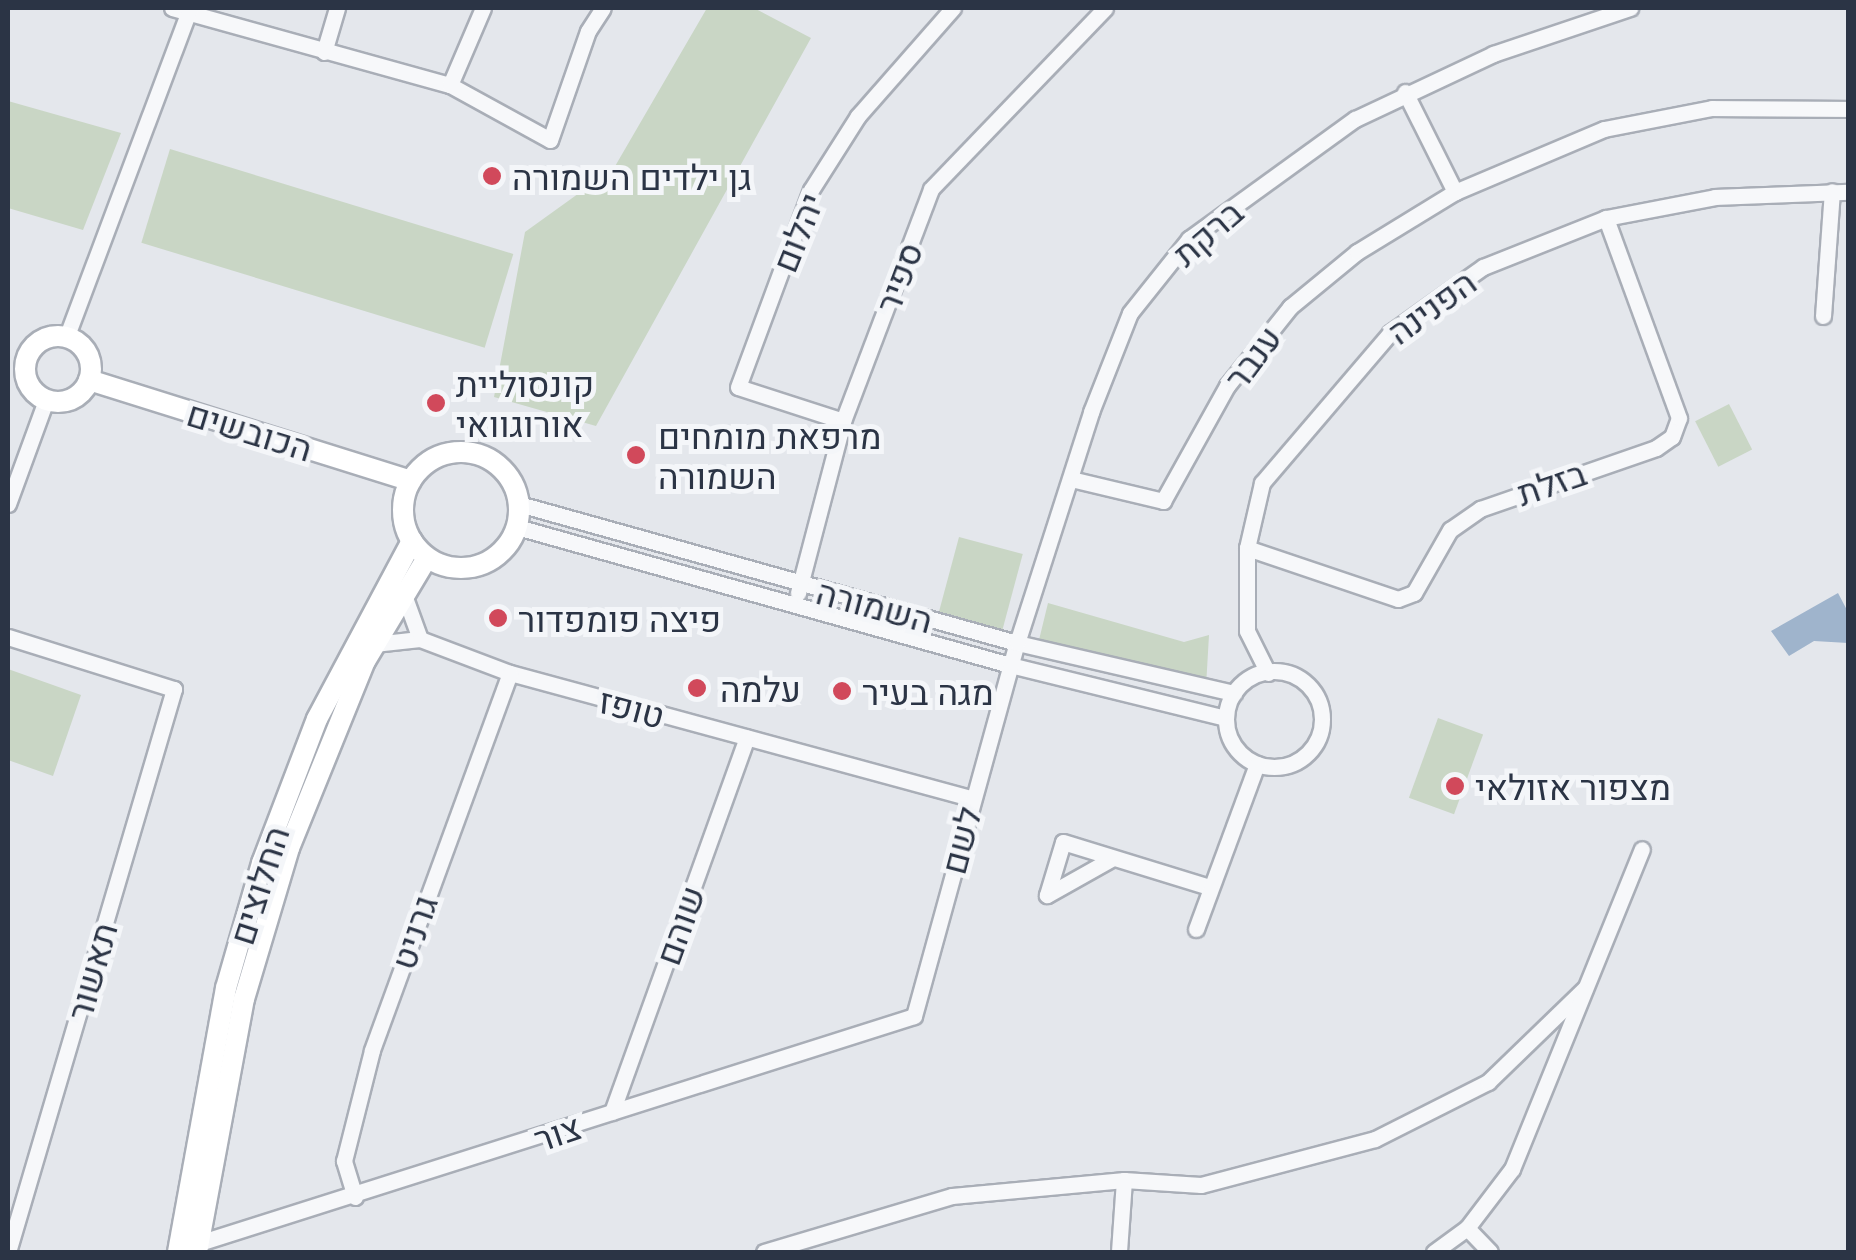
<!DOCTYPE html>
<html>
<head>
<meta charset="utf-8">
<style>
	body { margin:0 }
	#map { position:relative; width:1856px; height:1260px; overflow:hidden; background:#e4e7ec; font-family:Lato,Heebo,sans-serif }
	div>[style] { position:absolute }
	.green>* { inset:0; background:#c9d6c5; transform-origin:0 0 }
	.water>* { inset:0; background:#9fb4cc }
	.roads { filter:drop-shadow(2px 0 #a9aeb7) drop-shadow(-2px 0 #a9aeb7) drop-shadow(0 2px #a9aeb7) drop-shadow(0 -2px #a9aeb7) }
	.street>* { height:15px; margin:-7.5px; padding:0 7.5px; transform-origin:7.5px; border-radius:7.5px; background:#f7f8fa }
	.street>.ring { margin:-7.5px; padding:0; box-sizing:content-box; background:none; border:15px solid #f7f8fa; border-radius:50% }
	.secondary>* { height:20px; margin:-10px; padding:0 10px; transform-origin:10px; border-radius:10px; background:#fff }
	.secondary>.ring { margin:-10px; padding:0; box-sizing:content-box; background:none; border:20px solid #fff; border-radius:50% }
	.dots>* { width:28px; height:28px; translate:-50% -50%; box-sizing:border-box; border:5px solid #f4f6f9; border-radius:50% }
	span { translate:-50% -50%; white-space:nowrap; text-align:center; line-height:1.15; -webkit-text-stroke:10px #f4f6f9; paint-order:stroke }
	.poi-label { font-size:35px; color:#2b3445 }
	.left { translate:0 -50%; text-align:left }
	.street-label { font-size:35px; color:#2b3445 }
	.frame { position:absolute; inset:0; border:10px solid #2b3445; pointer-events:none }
</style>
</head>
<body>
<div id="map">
	<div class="green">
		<i style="clip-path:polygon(707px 8px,754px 8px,811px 38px,596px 426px,494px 397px,525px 232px,614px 168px)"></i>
		<i style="clip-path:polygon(8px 101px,121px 133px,83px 230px,8px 208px)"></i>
		<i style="left:170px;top:149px;width:359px;height:98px;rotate:17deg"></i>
		<i style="left:1729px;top:404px;width:51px;height:38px;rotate:63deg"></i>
		<i style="left:959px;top:537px;width:66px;height:81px;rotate:15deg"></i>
		<i style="clip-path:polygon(1048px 603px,1184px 642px,1209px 635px,1206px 687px,1039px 640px)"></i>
		<i style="clip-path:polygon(8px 669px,81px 695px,53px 776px,8px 760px)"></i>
		<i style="left:1438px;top:718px;width:48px;height:85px;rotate:20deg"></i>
	</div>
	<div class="water">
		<i style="clip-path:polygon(1838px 593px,1848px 612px,1848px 643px,1814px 641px,1789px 656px,1771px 631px)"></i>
	</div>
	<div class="roads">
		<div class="street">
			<i style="left:172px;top:8px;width:288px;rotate:15.5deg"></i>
			<i style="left:450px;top:85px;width:114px;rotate:28.8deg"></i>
			<i style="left:550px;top:140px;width:115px;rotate:-70.8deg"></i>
			<i style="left:588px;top:31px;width:27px;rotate:-57deg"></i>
			<i style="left:324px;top:52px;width:46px;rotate:-73.5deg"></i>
			<i style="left:450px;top:85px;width:84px;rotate:-66.8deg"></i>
			<i style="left:1405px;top:92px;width:112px;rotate:63.4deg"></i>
			<i style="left:1823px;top:316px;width:125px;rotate:-85.9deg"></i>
			<i style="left:66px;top:338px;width:353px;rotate:-69.4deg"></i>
			<i style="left:843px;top:421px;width:110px;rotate:-162.1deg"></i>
			<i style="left:738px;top:387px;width:210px;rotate:-69.7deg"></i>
			<i style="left:811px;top:190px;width:88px;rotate:-57.6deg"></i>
			<i style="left:858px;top:116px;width:144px;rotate:-48.7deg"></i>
			<i style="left:1071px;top:479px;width:95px;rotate:13.4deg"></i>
			<i style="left:1163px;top:501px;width:132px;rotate:-60.9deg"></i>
			<i style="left:1227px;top:386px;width:101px;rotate:-51.4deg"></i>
			<i style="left:1290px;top:307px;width:87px;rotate:-39.4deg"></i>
			<i style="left:1357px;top:252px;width:115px;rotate:-31.5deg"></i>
			<i style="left:1455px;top:192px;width:162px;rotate:-22.9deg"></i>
			<i style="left:1604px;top:129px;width:110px;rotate:-11deg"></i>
			<i style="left:1712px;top:108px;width:136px;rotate:0.4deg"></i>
			<i style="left:8px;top:504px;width:111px;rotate:-69.9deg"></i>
			<i style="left:519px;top:504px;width:517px;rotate:15.6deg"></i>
			<i style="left:1017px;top:643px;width:223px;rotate:13deg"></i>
			<i style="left:517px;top:527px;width:512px;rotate:15.64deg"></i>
			<i style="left:1010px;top:665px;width:222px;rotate:13.8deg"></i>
			<i style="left:1247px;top:548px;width:159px;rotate:18.7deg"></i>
			<i style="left:1398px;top:599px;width:17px;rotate:-21deg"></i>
			<i style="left:1414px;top:593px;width:73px;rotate:-60.3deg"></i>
			<i style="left:1450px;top:530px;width:37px;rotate:-35deg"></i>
			<i style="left:1480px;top:509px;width:186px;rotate:-19.1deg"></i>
			<i style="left:1656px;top:448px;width:19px;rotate:-35deg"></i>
			<i style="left:1672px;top:437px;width:20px;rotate:-70deg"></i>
			<i style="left:1679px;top:418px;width:213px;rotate:-110.1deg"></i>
			<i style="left:403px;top:592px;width:50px;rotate:70.1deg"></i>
			<i style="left:798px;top:593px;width:178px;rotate:-75.3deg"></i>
			<i style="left:843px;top:421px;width:248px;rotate:-69.2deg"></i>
			<i style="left:931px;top:189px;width:251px;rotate:-46.1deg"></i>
			<i style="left:8px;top:637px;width:174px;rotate:17.4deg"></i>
			<i style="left:174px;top:689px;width:587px;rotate:106.43deg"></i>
			<i style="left:374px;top:644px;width:46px;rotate:-6.2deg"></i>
			<i style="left:420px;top:639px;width:96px;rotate:20.7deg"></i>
			<i style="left:510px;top:673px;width:478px;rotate:15.2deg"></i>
			<i class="ring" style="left:1226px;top:671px;width:81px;height:81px"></i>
			<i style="left:1268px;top:673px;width:47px;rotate:-116.6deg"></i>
			<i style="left:1247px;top:631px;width:83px;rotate:-90deg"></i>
			<i style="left:1247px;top:548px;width:67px;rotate:-77deg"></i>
			<i style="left:1262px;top:483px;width:197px;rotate:-49.5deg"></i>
			<i style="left:1390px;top:333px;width:114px;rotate:-35.4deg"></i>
			<i style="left:1483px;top:267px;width:132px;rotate:-21.7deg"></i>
			<i style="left:1606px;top:218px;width:111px;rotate:-10.9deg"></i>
			<i style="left:1715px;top:197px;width:133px;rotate:-2.2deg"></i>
			<i style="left:1113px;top:858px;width:76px;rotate:150.7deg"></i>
			<i style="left:1047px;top:895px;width:55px;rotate:-73.2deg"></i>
			<i style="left:1063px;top:842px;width:153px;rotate:17.1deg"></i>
			<i style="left:1196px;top:929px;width:176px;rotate:-69.7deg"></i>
			<i style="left:612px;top:1112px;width:398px;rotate:-70.2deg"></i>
			<i style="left:1124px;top:1180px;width:77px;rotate:3.7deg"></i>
			<i style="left:1201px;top:1185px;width:180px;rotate:-14.8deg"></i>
			<i style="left:1375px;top:1139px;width:127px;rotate:-26.8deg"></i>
			<i style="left:1488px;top:1082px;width:134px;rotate:-44.1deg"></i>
			<i style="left:355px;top:1197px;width:38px;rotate:-107deg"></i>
			<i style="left:344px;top:1161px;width:114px;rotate:-75.8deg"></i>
			<i style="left:372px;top:1050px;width:401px;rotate:-69.9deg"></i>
			<i style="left:1467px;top:1228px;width:33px;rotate:46deg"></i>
			<i style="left:199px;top:1243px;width:750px;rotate:-17.61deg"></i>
			<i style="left:914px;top:1016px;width:387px;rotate:-74.6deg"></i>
			<i style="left:1017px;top:643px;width:243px;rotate:-72.2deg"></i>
			<i style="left:1091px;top:412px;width:106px;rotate:-68.5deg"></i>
			<i style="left:1130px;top:313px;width:95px;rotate:-51.4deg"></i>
			<i style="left:1189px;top:239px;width:205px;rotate:-35.9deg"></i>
			<i style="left:1355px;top:119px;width:153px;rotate:-25.2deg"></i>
			<i style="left:1493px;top:54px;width:145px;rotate:-18.6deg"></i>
			<i style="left:764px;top:1252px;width:196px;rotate:-16.6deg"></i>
			<i style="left:952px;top:1196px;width:173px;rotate:-5.3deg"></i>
			<i style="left:1124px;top:1180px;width:72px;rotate:94deg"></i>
			<i style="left:1434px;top:1252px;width:41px;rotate:-36deg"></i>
			<i style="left:1467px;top:1228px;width:74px;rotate:-52.7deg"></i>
			<i style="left:1512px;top:1169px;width:345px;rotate:-67.9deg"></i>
		</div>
		<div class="secondary">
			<i class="ring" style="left:25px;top:336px;width:46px;height:46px"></i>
			<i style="left:89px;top:380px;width:337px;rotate:17.4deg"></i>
			<i class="ring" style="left:403px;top:452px;width:96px;height:96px"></i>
			<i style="left:178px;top:1252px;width:268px;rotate:-79.7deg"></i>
			<i style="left:226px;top:988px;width:130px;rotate:-73.9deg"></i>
			<i style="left:262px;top:863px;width:154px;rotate:-69.1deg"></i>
			<i style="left:317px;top:719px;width:202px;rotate:-61.9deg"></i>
			<i style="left:197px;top:1252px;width:257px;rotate:-79.5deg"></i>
			<i style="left:244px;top:999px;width:158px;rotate:-73.4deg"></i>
			<i style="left:289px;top:848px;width:202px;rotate:-67.9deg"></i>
			<i style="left:365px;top:661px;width:120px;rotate:-59deg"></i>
		</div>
	</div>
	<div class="dots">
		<i style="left:492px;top:176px;background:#d1495b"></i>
		<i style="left:436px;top:403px;background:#d1495b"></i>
		<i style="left:636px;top:455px;background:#d1495b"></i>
		<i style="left:498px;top:618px;background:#d1495b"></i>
		<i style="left:697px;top:688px;background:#d1495b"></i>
		<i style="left:842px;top:691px;background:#d1495b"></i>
		<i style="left:1455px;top:786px;background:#d1495b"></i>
	</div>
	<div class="poi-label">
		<span class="left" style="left:512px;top:176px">גן ילדים השמורה</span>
		<span class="left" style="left:456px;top:403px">קונסוליית<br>אורוגוואי</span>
		<span class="left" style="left:658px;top:455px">מרפאת מומחים<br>השמורה</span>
		<span class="left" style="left:518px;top:618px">פיצה פומפדור</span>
		<span class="left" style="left:720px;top:688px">עלמה</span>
		<span class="left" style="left:862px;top:691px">מגה בעיר</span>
		<span class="left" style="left:1475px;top:786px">מצפור אזולאי</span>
	</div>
	<div class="street-label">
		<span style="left:797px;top:232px;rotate:-68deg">יהלום</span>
		<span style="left:1207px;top:232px;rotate:-41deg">ברקת</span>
		<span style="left:898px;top:277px;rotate:-69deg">ספיר</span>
		<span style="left:1431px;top:306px;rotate:-36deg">הפנינה</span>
		<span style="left:1252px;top:357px;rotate:-53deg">ענבר</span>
		<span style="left:250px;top:430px;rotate:17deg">הכובשים</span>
		<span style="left:1551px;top:482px;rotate:-19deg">בזלת</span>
		<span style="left:875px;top:605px;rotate:15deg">השמורה</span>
		<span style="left:632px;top:707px;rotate:15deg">טופז</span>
		<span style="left:960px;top:840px;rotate:-75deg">לשם</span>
		<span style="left:258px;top:885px;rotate:-72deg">החלוצים</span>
		<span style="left:679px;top:925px;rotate:-70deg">שוהם</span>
		<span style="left:413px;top:932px;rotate:-71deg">גרניט</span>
		<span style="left:91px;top:971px;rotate:-74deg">תאשור</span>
		<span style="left:557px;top:1132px;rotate:-19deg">צור</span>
	</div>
	<div class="frame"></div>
</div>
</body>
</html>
